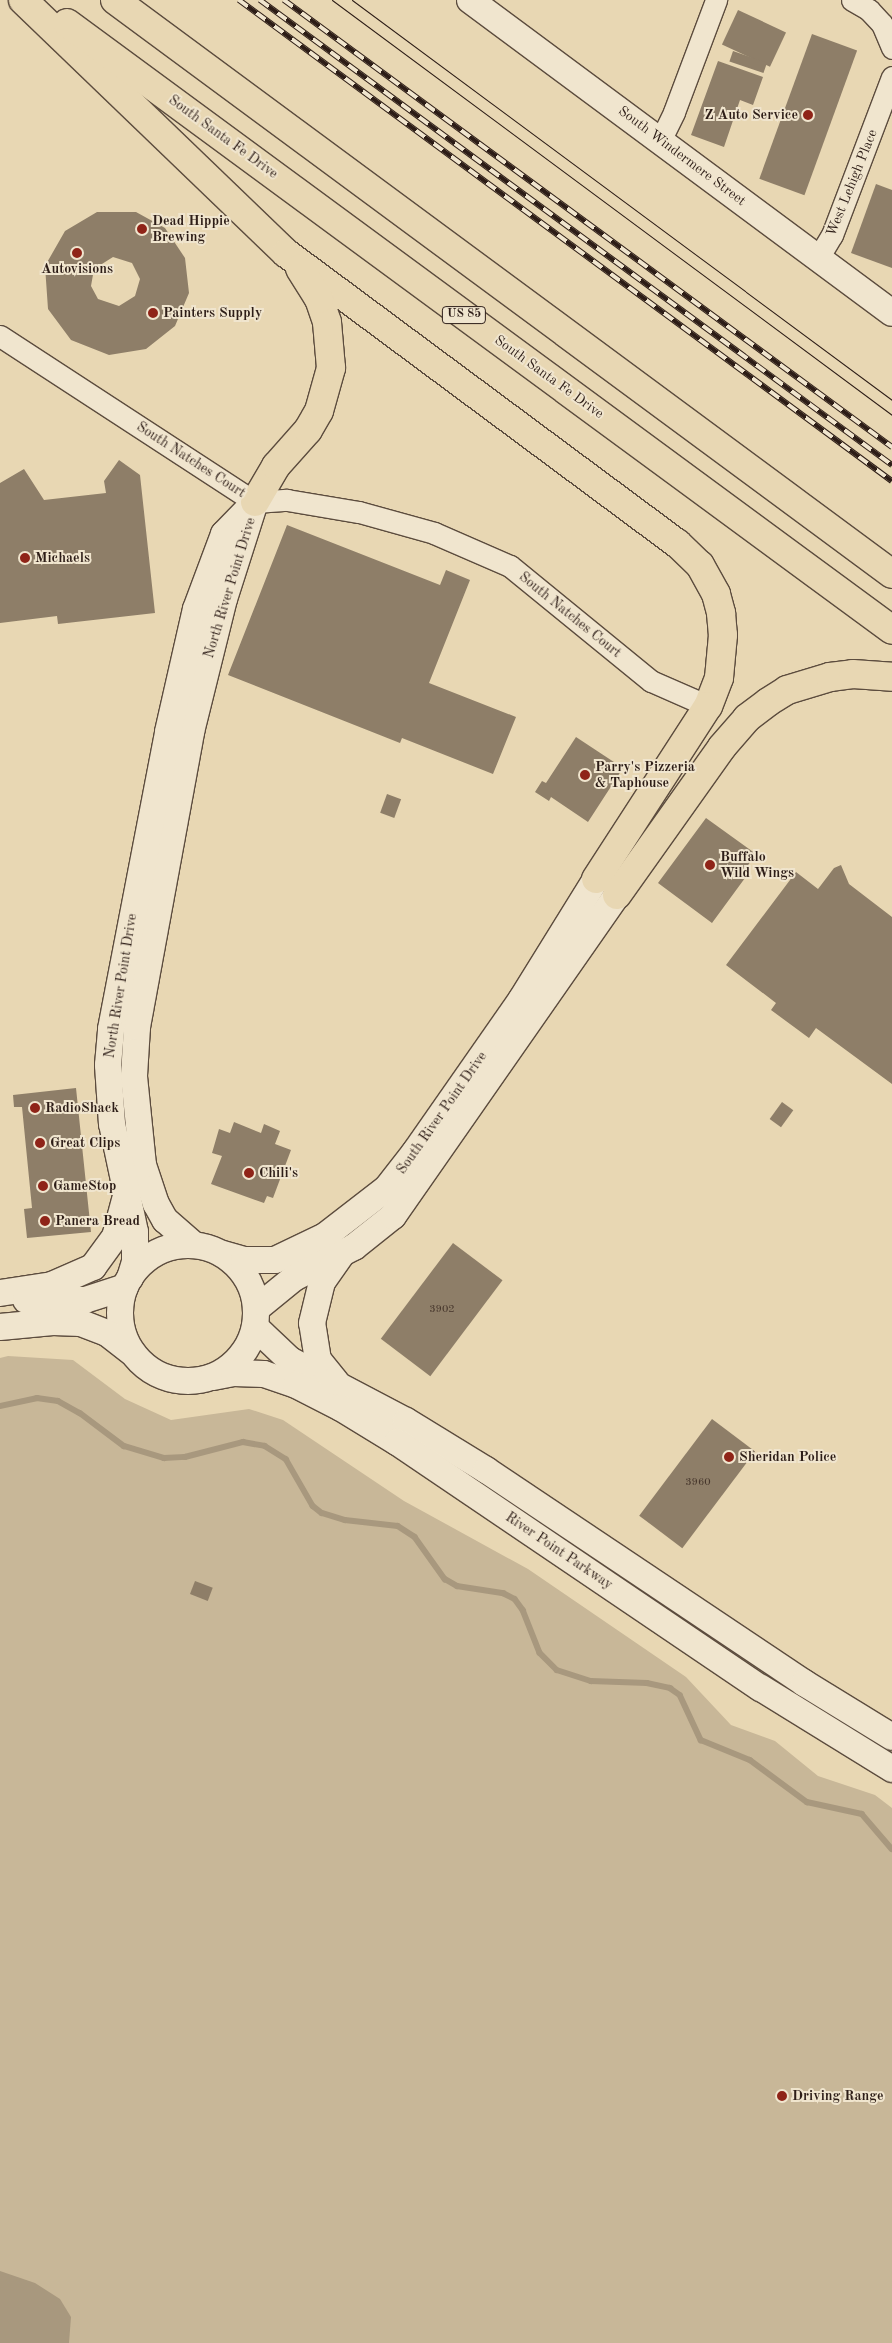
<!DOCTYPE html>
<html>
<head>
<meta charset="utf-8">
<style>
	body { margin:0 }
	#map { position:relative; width:892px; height:2343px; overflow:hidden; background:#e8d7b3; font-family:"Old Standard TT",serif }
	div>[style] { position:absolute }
	.green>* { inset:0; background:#c8b798 }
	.water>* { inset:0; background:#a8987e }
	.stream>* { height:5.5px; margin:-2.75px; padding:0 2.75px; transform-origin:2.75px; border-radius:2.75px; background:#a8987e }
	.building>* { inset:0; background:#8e7e68; transform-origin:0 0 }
	.roads { filter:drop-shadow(1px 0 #5c4c3e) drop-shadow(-1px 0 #5c4c3e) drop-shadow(0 1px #5c4c3e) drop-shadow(0 -1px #5c4c3e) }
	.minor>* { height:21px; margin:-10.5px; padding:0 10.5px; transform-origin:10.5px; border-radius:10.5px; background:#f0e5ce }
	.tertiary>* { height:26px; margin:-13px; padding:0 13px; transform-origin:13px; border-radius:13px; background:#f0e5ce }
	.tertiary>.ring { margin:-13px; padding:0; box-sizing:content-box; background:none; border:26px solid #f0e5ce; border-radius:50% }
	.trunk>* { height:28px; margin:-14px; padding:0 14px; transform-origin:14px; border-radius:14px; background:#e8d7b3 }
	.tram>* { height:1px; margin:-0.5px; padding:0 0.5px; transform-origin:0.5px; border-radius:0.5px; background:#2d1d17 }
	.rail>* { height:5.5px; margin-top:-2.75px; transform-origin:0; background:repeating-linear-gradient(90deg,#f0e5ce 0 11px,#2d1d17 0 22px); box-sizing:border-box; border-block:1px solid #2d1d17 }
	.dots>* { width:14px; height:14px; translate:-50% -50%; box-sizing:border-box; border:2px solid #f0e5ce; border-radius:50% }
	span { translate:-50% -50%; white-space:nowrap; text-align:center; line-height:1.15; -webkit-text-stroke:4px #f0e5ce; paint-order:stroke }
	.number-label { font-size:11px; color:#45352b }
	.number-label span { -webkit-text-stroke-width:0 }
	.shield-label span { padding:1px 4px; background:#f0e5ce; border:1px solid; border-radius:4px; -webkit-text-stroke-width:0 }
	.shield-label { font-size:12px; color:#2d1d17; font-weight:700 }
	.poi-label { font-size:14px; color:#2d1d17; font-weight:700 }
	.right { translate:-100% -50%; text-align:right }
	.left { translate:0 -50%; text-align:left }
	.street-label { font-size:14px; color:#2d1d17 }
</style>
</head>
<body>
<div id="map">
	<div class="green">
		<i style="clip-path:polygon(8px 1356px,73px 1360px,125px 1399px,171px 1420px,249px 1409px,283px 1420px,404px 1501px,528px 1569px,686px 1677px,731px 1725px,775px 1741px,818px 1776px,875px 1795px,892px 1808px,892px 2343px,0 2343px,0 1358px)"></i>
	</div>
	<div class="water">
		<i style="clip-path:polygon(0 2271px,35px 2283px,60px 2299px,71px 2317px,69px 2343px,0 2343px)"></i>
	</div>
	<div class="stream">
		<i style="left:0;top:1406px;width:38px;rotate:-12deg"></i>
		<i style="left:37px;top:1398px;width:21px;rotate:8deg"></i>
		<i style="left:58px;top:1401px;width:25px;rotate:29deg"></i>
		<i style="left:80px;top:1413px;width:55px;rotate:36.9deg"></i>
		<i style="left:124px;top:1446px;width:42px;rotate:16.7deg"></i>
		<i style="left:164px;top:1458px;width:21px;rotate:-3deg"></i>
		<i style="left:185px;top:1457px;width:60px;rotate:-14.5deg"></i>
		<i style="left:243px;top:1442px;width:22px;rotate:10deg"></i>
		<i style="left:265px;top:1446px;width:25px;rotate:32deg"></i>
		<i style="left:286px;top:1459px;width:54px;rotate:60.1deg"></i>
		<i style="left:313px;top:1506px;width:11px;rotate:38deg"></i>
		<i style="left:322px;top:1513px;width:24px;rotate:17deg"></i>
		<i style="left:345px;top:1520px;width:53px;rotate:6.5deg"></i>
		<i style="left:398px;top:1526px;width:20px;rotate:33deg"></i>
		<i style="left:415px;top:1537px;width:52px;rotate:54.5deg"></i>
		<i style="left:445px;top:1579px;width:14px;rotate:30deg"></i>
		<i style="left:457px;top:1586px;width:47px;rotate:8.7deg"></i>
		<i style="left:503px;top:1593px;width:13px;rotate:27deg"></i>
		<i style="left:515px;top:1599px;width:14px;rotate:54deg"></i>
		<i style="left:523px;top:1610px;width:46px;rotate:68.4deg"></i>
		<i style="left:540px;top:1653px;width:24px;rotate:45deg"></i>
		<i style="left:557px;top:1670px;width:36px;rotate:18deg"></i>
		<i style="left:591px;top:1681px;width:56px;rotate:2deg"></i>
		<i style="left:647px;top:1683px;width:24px;rotate:12deg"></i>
		<i style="left:670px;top:1688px;width:12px;rotate:35deg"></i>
		<i style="left:680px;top:1695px;width:50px;rotate:65deg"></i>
		<i style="left:701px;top:1740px;width:53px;rotate:22.2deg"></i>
		<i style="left:750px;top:1760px;width:71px;rotate:36.4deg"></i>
		<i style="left:807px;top:1802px;width:56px;rotate:12.3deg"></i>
		<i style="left:862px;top:1814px;width:46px;rotate:49.4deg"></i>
	</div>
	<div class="building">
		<i style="left:738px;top:10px;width:53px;height:38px;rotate:25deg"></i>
		<i style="left:812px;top:34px;width:48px;height:154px;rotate:20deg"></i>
		<i style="left:733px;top:51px;width:36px;height:11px;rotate:19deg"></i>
		<i style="clip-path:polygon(718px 61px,763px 77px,753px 105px,740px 100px,724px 147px,691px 135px)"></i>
		<i style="clip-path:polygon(876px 184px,892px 190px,892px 268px,851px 253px)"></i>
		<i style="clip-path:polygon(evenodd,97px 212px,136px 212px,165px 228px,185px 258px,189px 293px,175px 326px,146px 349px,109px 355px,71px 340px,48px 309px,45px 266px,65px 231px,97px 212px,113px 257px,132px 263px,140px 279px,135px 296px,119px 306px,98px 299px,91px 286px,94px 269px,113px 257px)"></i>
		<i style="clip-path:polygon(119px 460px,140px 475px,155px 613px,58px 624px,57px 616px,0 623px,0 483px,24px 469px,44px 500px,106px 493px,104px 481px)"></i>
		<i style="clip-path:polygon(287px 525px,440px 585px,446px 570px,470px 580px,429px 683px,516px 717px,493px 774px,402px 738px,400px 743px,228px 675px)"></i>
		<i style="clip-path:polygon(576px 737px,623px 768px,588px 822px,551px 797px,549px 801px,535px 792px,542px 781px,546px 783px)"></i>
		<i style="left:387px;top:794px;width:15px;height:20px;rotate:20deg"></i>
		<i style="clip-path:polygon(706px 818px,756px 854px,741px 875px,745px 878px,712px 923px,658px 883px)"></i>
		<i style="clip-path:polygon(841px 865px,849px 884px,892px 917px,892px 1084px,816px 1028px,809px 1038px,771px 1010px,776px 1003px,726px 965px,796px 872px,818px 889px,834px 868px)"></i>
		<i style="clip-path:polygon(76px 1088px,91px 1232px,27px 1238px,24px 1209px,32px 1208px,22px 1107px,14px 1107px,13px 1095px)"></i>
		<i style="left:782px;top:1102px;width:14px;height:21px;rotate:36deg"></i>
		<i style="clip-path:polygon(234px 1122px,261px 1133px,264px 1124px,280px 1131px,275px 1144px,291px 1150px,273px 1198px,267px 1196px,264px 1203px,211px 1184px,222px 1156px,212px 1153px,219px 1129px,230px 1133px)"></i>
		<i style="left:453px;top:1243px;width:62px;height:120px;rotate:37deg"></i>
		<i style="left:712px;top:1419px;width:54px;height:121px;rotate:37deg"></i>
		<i style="left:195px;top:1581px;width:19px;height:14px;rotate:21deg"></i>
	</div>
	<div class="roads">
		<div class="minor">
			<i style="left:852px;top:0;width:20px;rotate:30deg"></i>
			<i style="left:869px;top:10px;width:19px;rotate:47deg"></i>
			<i style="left:882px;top:24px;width:26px;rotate:67deg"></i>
			<i style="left:661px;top:139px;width:30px;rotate:-64deg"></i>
			<i style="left:674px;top:112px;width:120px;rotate:-69.4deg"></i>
			<i style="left:818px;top:258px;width:27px;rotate:-59deg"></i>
			<i style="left:832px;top:235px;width:169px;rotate:-69.2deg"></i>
			<i style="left:0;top:336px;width:304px;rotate:33.1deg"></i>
			<i style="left:255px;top:502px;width:32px;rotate:-4deg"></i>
			<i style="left:287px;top:500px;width:73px;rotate:9.5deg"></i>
			<i style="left:359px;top:512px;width:78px;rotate:15.6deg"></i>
			<i style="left:434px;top:533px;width:83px;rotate:23.5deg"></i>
			<i style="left:510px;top:566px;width:182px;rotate:39.2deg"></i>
			<i style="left:651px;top:681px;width:62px;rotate:23.7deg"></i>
		</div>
		<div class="tertiary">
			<i style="left:470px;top:0;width:525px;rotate:36.56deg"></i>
			<i class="ring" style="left:120px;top:1245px;width:110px;height:110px"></i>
			<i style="left:194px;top:1245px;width:38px;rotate:-139deg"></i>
			<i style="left:165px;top:1220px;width:18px;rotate:-119deg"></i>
			<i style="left:156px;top:1204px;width:41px;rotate:-108.4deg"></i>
			<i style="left:143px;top:1165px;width:89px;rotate:-95.8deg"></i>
			<i style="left:134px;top:1076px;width:49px;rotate:-86.5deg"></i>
			<i style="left:137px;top:1027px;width:300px;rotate:-79.6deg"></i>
			<i style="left:191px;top:732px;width:137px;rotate:-76.1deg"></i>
			<i style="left:224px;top:599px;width:99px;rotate:-72.3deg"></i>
			<i style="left:223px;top:1254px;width:22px;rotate:16deg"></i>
			<i style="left:244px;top:1260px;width:31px"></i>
			<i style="left:275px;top:1260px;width:55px;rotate:-25.6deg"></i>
			<i style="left:325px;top:1236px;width:78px;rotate:-37.7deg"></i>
			<i style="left:387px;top:1188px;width:46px;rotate:-52.1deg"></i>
			<i style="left:415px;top:1152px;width:185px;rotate:-55.1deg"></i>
			<i style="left:521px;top:1000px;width:142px;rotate:-58.2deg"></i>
			<i style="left:130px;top:1278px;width:17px;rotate:-73deg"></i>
			<i style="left:135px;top:1262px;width:30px;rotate:-90deg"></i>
			<i style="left:135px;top:1232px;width:110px;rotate:-102deg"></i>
			<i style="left:112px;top:1124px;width:59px;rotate:-93.9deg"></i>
			<i style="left:108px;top:1065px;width:36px;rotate:-85deg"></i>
			<i style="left:111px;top:1029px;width:302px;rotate:-79.1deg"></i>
			<i style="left:168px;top:732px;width:126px;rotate:-77.2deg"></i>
			<i style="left:196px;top:609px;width:80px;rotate:-69.5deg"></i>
			<i style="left:224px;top:534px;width:45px;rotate:-45.9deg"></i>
			<i style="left:0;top:1293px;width:53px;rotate:-8.7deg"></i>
			<i style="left:52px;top:1285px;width:45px;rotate:-23.7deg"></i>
			<i style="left:93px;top:1267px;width:37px;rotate:-54deg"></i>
			<i style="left:115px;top:1237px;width:39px;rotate:-75deg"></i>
			<i style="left:26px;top:1300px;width:59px"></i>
			<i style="left:85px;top:1300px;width:42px;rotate:-18deg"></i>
			<i style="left:256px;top:1309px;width:49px;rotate:-39.2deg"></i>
			<i style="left:294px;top:1278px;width:68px;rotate:-27.3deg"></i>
			<i style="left:354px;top:1247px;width:50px;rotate:-38.5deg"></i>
			<i style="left:393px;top:1216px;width:391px;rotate:-55.1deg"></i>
			<i style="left:0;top:1327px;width:53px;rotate:-5.4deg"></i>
			<i style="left:53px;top:1322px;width:28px;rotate:2deg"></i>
			<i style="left:81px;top:1323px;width:28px;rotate:21deg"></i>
			<i style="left:107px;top:1333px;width:31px;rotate:38deg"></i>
			<i style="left:255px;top:1327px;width:48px;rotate:43.3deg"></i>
			<i style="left:290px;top:1360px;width:131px;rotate:27.7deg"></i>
			<i style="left:406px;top:1421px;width:94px;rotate:31.5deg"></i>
			<i style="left:486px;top:1470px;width:383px;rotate:33.8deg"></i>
			<i style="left:804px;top:1683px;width:103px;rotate:31.5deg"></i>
			<i style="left:213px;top:1377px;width:21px;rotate:-11deg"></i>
			<i style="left:234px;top:1373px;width:30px;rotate:2deg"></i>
			<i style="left:264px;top:1374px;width:34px;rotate:19deg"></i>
			<i style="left:296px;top:1385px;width:51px;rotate:27.1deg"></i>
			<i style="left:341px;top:1408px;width:66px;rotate:31.3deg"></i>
			<i style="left:397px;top:1442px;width:439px;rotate:34.1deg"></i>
			<i style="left:761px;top:1688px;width:154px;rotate:31.7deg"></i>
			<i style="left:336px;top:1382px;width:28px;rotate:-129deg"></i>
			<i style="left:318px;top:1360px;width:37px;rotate:-99deg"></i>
			<i style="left:312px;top:1323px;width:42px;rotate:-76.3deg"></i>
			<i style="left:322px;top:1282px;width:33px;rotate:-55deg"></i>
		</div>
		<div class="trunk">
			<i style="left:23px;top:0;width:365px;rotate:43.9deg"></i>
			<i style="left:286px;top:253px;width:487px;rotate:36.6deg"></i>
			<i style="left:677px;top:543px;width:32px;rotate:44deg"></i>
			<i style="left:700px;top:565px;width:33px;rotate:61deg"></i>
			<i style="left:716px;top:594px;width:20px;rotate:75deg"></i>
			<i style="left:721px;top:613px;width:22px;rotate:85deg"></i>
			<i style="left:723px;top:635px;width:43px;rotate:95.3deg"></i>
			<i style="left:719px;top:678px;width:30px;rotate:111deg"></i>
			<i style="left:708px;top:706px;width:206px;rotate:122.9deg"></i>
			<i style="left:115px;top:0;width:966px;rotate:36.45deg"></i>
			<i style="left:67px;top:23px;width:1024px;rotate:36.34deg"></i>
			<i style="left:255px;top:502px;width:42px;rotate:-59.7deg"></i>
			<i style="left:276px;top:466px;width:48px;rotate:-48.4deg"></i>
			<i style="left:308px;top:430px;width:22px;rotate:-60deg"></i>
			<i style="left:319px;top:411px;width:45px;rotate:-74.4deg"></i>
			<i style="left:331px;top:368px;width:46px;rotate:-95deg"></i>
			<i style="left:327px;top:322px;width:24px;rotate:-109deg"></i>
			<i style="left:319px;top:299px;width:36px;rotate:-122deg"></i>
			<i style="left:617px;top:895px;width:181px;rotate:-54.6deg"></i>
			<i style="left:722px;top:747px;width:38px;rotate:-49deg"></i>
			<i style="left:747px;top:718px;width:26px;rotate:-37deg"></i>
			<i style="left:768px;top:702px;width:22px;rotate:-32deg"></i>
			<i style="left:787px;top:690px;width:45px;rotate:-16.8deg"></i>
			<i style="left:830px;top:677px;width:23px;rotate:-7deg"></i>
			<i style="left:853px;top:674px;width:39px;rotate:4deg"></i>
		</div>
	</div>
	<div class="tram">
		<i style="left:332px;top:0;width:697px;rotate:36.54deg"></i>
		<i style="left:352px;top:0;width:672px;rotate:36.53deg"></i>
	</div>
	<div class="rail">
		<i style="left:239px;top:0;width:811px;rotate:36.38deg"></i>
		<i style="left:260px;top:0;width:785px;rotate:36.34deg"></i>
		<i style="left:284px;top:0;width:755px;rotate:36.32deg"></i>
	</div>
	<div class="dots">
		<i style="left:808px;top:115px;background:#8f2418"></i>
		<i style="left:142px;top:229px;background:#8f2418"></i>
		<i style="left:77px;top:253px;background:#8f2418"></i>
		<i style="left:153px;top:313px;background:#8f2418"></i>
		<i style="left:25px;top:558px;background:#8f2418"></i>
		<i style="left:585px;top:775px;background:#8f2418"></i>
		<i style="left:710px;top:865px;background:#8f2418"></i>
		<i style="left:35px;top:1108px;background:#8f2418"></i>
		<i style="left:40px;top:1143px;background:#8f2418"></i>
		<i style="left:249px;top:1173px;background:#8f2418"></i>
		<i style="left:43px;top:1186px;background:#8f2418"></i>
		<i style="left:45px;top:1221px;background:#8f2418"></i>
		<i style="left:729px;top:1457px;background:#8f2418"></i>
		<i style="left:782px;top:2096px;background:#8f2418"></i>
	</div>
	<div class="number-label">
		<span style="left:442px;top:1310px">3902</span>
		<span style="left:698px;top:1483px">3960</span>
	</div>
	<div class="shield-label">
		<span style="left:464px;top:315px">US 85</span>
	</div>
	<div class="poi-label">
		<span class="right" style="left:798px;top:115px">Z Auto Service</span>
		<span class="left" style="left:152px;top:229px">Dead Hippie<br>Brewing</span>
		<span style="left:77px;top:269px">Autovisions</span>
		<span class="left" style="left:163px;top:313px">Painters Supply</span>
		<span class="left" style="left:35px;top:558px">Michaels</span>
		<span class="left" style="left:595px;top:775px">Parry's Pizzeria<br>&amp; Taphouse</span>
		<span class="left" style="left:720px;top:865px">Buffalo<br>Wild Wings</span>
		<span class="left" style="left:45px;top:1108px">RadioShack</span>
		<span class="left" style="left:50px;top:1143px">Great Clips</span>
		<span class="left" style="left:259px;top:1173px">Chili's</span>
		<span class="left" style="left:53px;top:1186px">GameStop</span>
		<span class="left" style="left:55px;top:1221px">Panera Bread</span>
		<span class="left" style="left:739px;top:1457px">Sheridan Police</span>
		<span class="left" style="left:792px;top:2096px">Driving Range</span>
	</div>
	<div class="street-label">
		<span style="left:223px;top:137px;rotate:36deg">South Santa Fe Drive</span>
		<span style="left:682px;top:156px;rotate:37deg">South Windermere Street</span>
		<span style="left:852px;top:183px;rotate:-68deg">West Lehigh Place</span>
		<span style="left:549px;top:377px;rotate:36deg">South Santa Fe Drive</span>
		<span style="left:191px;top:460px;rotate:33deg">South Natches Court</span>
		<span style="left:230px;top:588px;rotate:-73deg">North River Point Drive</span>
		<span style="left:570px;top:615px;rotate:39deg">South Natches Court</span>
		<span style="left:121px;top:986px;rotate:-81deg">North River Point Drive</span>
		<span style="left:442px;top:1113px;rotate:-55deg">South River Point Drive</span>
		<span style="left:559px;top:1551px;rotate:34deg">River Point Parkway</span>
	</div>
</div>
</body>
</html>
